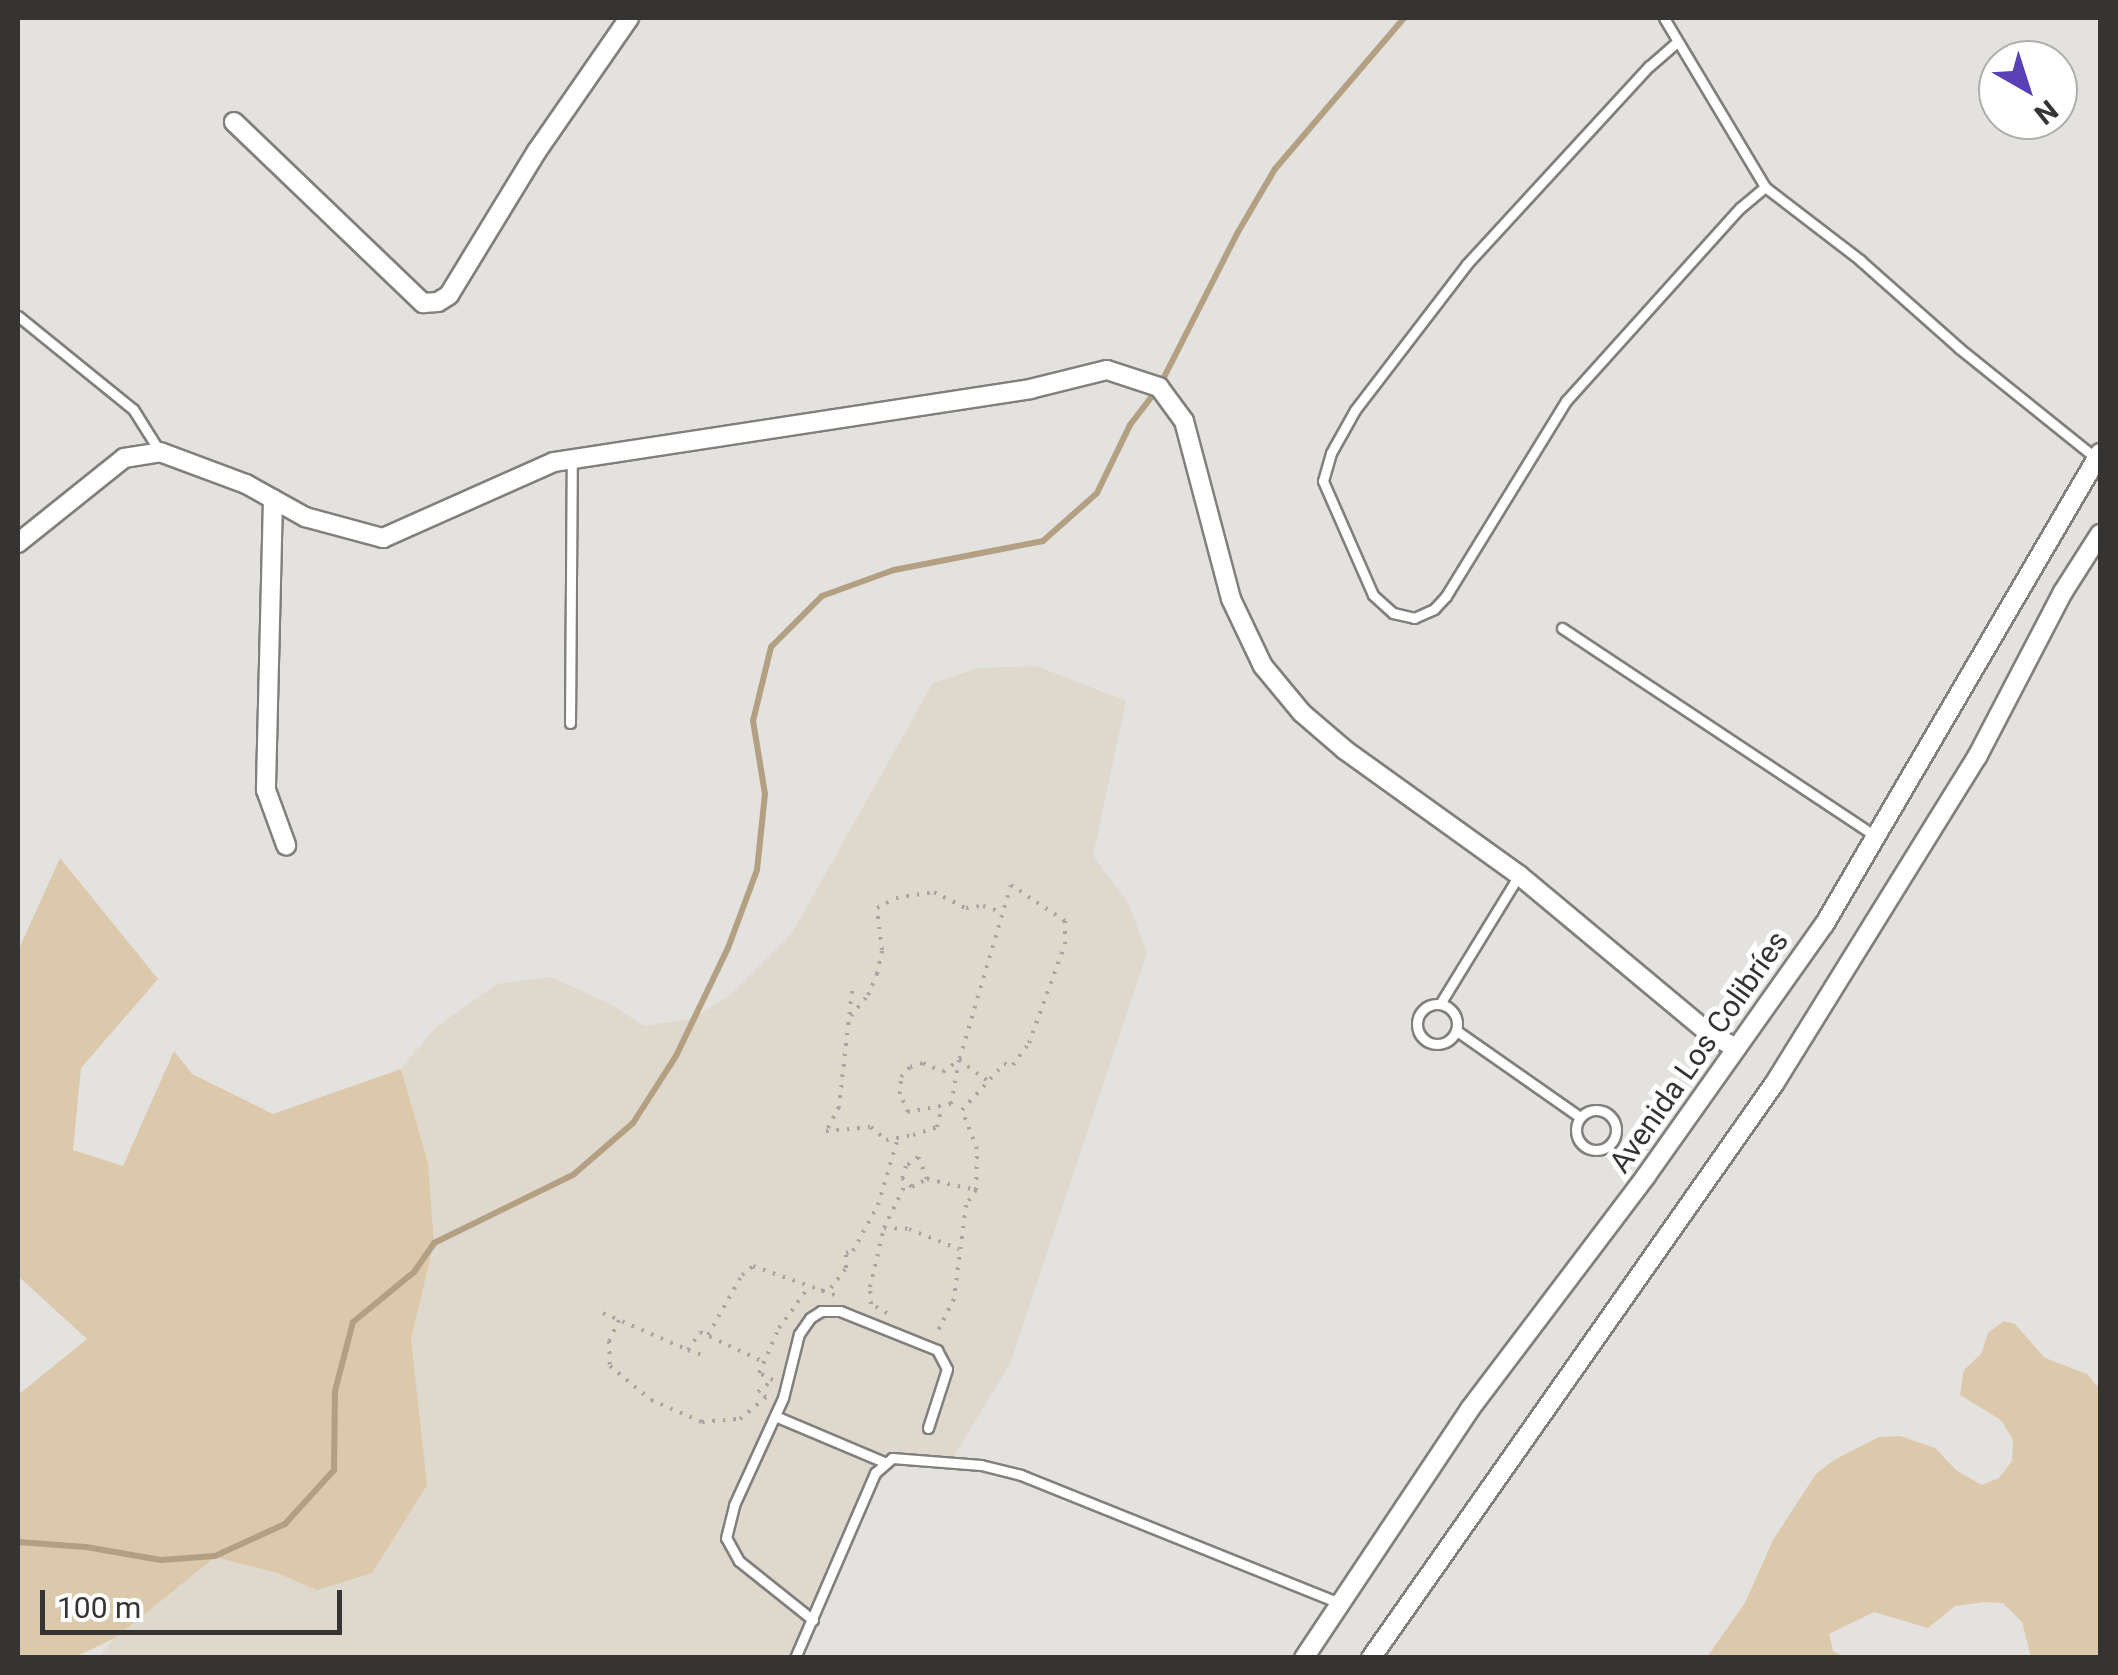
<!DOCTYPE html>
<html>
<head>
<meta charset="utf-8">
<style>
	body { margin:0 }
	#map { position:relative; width:2118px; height:1675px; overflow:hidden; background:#e4e2de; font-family:Roboto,sans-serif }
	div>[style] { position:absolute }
	.built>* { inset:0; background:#ded8cd }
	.green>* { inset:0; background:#dcc8aa }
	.stream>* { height:6px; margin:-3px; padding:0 3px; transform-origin:3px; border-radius:3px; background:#b3a083 }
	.path>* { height:4px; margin-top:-2px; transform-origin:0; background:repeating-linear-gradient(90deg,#a6a5a2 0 2.5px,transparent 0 10.5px) }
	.roads { filter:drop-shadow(2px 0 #82807d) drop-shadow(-2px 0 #82807d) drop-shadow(0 2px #82807d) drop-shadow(0 -2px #82807d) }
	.service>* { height:9px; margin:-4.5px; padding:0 4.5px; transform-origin:4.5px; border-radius:4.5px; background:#fff }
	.service>.ring { margin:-4.5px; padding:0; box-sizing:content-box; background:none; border:9px solid #fff; border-radius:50% }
	.minor>* { height:18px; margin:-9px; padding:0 9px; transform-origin:9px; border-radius:9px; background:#fff }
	span { translate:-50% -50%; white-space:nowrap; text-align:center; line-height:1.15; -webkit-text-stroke:10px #fff; paint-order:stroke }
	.street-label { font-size:30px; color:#353433 }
	.frame { position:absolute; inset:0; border:20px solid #353433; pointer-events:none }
	.north { position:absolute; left:1978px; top:40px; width:100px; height:100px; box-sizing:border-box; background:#fff; border:2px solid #aeaead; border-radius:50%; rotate:141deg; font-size:28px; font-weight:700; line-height:40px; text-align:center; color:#353433 }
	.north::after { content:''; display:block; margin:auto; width:35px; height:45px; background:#5a3fb7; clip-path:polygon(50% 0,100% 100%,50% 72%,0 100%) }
	.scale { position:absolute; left:40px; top:1590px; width:302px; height:45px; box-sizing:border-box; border:5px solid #353433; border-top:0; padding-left:12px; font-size:30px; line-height:35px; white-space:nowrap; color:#353433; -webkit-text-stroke:8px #fff; paint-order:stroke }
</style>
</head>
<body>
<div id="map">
	<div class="built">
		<i style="clip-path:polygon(1036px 666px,1126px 701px,1093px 856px,1128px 902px,1147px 953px,1010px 1364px,949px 1464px,883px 1462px,795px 1657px,98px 1658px,148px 1598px,215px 1556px,277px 1573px,317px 1590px,426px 1485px,411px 1339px,434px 1243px,428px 1163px,401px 1069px,435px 1028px,497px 984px,551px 977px,610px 1004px,644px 1026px,694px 1018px,730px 995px,792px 933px,933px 683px,979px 668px)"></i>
	</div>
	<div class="green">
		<i style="clip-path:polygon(60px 858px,158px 979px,81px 1068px,73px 1150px,123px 1166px,174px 1051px,192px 1074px,273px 1114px,401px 1069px,428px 1163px,434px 1243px,411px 1339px,427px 1485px,372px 1573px,317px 1590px,277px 1573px,215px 1557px,115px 1638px,75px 1657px,18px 1657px,18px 1395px,87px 1339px,18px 1276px,18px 951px)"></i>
		<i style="clip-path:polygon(2004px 1321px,2015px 1324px,2045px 1358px,2087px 1374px,2100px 1389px,2100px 1657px,2031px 1657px,2022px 1622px,2003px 1603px,1985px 1602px,1955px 1606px,1928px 1628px,1874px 1612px,1829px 1634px,1833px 1651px,1845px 1657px,1707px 1657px,1745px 1603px,1773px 1540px,1816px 1474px,1834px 1460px,1879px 1437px,1900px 1436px,1935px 1448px,1957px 1471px,1982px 1485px,1999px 1478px,2012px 1461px,2013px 1440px,2001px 1420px,1960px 1395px,1964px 1370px,1981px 1354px,1988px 1333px)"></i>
	</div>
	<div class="stream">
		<i style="left:18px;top:1542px;width:68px;rotate:4.2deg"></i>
		<i style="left:86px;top:1547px;width:76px;rotate:9.8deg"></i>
		<i style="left:161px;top:1560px;width:54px;rotate:-4.2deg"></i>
		<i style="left:215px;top:1556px;width:77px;rotate:-24.6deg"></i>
		<i style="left:285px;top:1524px;width:73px;rotate:-47.8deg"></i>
		<i style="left:334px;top:1470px;width:79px;rotate:-89.3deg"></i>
		<i style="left:335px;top:1391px;width:71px;rotate:-75.4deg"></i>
		<i style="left:353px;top:1322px;width:79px;rotate:-39.3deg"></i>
		<i style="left:414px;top:1272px;width:35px;rotate:-55deg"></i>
		<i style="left:434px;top:1243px;width:155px;rotate:-26.1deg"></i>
		<i style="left:573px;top:1175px;width:79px;rotate:-40.9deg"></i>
		<i style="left:633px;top:1123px;width:80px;rotate:-57.3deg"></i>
		<i style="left:676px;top:1056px;width:120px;rotate:-64.3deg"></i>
		<i style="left:728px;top:948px;width:83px;rotate:-69.6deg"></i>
		<i style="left:757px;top:870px;width:76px;rotate:-84deg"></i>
		<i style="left:765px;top:794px;width:74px;rotate:-99.3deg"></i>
		<i style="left:753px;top:721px;width:76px;rotate:-76.3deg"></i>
		<i style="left:771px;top:647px;width:72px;rotate:-45deg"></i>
		<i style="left:822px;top:596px;width:77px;rotate:-19.9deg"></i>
		<i style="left:894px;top:570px;width:152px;rotate:-11deg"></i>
		<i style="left:1043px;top:541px;width:72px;rotate:-41.6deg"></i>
		<i style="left:1097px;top:493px;width:76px;rotate:-64.1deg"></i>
		<i style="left:1130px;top:425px;width:48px;rotate:-52.7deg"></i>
		<i style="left:1159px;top:387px;width:174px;rotate:-63deg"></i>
		<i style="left:1238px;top:232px;width:73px;rotate:-59.6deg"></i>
		<i style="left:1275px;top:169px;width:199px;rotate:-49.5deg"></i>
	</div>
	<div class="path">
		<i style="left:852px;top:991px;width:117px;rotate:96.4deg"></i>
		<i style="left:839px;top:1107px;width:27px;rotate:118deg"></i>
		<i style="left:826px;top:1131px;width:45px;rotate:-5.1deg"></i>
		<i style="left:871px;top:1127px;width:20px;rotate:41deg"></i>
		<i style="left:886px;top:1140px;width:27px;rotate:-10deg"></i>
		<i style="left:913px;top:1135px;width:25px;rotate:-18deg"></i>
		<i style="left:937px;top:1127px;width:21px;rotate:-76deg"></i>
		<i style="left:851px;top:1016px;width:27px;rotate:-51deg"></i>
		<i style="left:868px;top:995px;width:23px;rotate:-67deg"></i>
		<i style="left:877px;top:974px;width:25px;rotate:-78deg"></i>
		<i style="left:882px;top:950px;width:42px;rotate:-96.8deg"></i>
		<i style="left:877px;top:908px;width:21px;rotate:-28deg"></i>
		<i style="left:896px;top:898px;width:38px;rotate:-9deg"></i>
		<i style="left:934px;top:892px;width:36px;rotate:27deg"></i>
		<i style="left:966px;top:908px;width:17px;rotate:-7deg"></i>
		<i style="left:983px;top:906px;width:20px;rotate:18deg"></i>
		<i style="left:959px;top:1060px;width:45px;rotate:100.3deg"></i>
		<i style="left:951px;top:1104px;width:44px;rotate:169.5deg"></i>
		<i style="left:908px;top:1112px;width:20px;rotate:-114deg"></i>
		<i style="left:900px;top:1094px;width:17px;rotate:-87deg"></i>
		<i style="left:901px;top:1077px;width:13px;rotate:-48deg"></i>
		<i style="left:910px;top:1067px;width:14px;rotate:-17deg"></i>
		<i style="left:923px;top:1063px;width:22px;rotate:24deg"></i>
		<i style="left:943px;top:1072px;width:20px;rotate:-37deg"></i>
		<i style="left:927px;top:1179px;width:24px;rotate:-112deg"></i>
		<i style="left:918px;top:1157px;width:15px;rotate:143deg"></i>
		<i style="left:906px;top:1166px;width:13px;rotate:108deg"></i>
		<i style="left:902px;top:1178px;width:13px;rotate:42deg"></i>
		<i style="left:912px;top:1187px;width:17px;rotate:-28deg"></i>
		<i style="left:927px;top:1179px;width:50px;rotate:12.7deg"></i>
		<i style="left:976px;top:1190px;width:18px;rotate:124deg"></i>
		<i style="left:966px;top:1205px;width:95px;rotate:97.3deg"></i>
		<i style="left:954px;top:1299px;width:39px;rotate:117deg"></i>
		<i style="left:976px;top:1190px;width:41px;rotate:-88.6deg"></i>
		<i style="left:977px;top:1149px;width:42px;rotate:-111deg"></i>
		<i style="left:962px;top:1110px;width:62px;rotate:-47.6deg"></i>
		<i style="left:1004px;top:1064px;width:9px;rotate:6deg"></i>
		<i style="left:1013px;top:1065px;width:27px;rotate:-54deg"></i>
		<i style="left:1029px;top:1043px;width:105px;rotate:-70deg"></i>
		<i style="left:1065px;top:944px;width:23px;rotate:-90deg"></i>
		<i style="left:1065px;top:921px;width:65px;rotate:-146.3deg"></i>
		<i style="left:1011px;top:885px;width:183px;rotate:106.5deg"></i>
		<i style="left:959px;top:1060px;width:36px;rotate:36deg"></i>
		<i style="left:884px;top:1228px;width:25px;rotate:2deg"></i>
		<i style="left:909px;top:1229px;width:54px;rotate:21.8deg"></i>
		<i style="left:821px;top:1291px;width:10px;rotate:-17deg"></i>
		<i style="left:831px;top:1288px;width:25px;rotate:-53deg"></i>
		<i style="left:846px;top:1268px;width:15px;rotate:-90deg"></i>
		<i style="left:846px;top:1253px;width:7px;rotate:-16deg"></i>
		<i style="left:853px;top:1251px;width:52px;rotate:-61.5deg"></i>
		<i style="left:878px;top:1205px;width:70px;rotate:-73.4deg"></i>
		<i style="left:603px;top:1313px;width:93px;rotate:23.5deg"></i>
		<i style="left:688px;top:1350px;width:22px;rotate:-56deg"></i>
		<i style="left:700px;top:1332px;width:71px;rotate:25.1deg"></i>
		<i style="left:887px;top:1313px;width:18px;rotate:-151deg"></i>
		<i style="left:871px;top:1304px;width:17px;rotate:-93deg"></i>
		<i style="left:870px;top:1287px;width:61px;rotate:-76.7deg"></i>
		<i style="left:884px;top:1228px;width:48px;rotate:-64deg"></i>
		<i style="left:619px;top:1320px;width:23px;rotate:115deg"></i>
		<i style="left:609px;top:1341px;width:25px;rotate:88deg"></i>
		<i style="left:610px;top:1366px;width:53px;rotate:39.7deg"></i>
		<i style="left:651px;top:1400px;width:56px;rotate:23.3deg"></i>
		<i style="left:702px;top:1422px;width:38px;rotate:-5deg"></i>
		<i style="left:740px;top:1419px;width:34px;rotate:-40deg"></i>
		<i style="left:766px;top:1397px;width:9px;rotate:-148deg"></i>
		<i style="left:758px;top:1392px;width:19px;rotate:-39deg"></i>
		<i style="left:773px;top:1380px;width:16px;rotate:-153deg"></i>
		<i style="left:759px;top:1373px;width:49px;rotate:-66deg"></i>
		<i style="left:779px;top:1328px;width:49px;rotate:-54.1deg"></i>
		<i style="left:708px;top:1335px;width:69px;rotate:-60.5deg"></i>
		<i style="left:742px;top:1275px;width:14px;rotate:-39deg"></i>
		<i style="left:753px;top:1266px;width:87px;rotate:19.5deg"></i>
		<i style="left:688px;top:1350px;width:20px;rotate:20deg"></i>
	</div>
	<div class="roads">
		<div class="service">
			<i style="left:1664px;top:18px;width:197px;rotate:59.1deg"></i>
			<i style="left:1765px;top:187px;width:120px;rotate:37.5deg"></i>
			<i style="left:1860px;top:260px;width:132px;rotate:41.6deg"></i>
			<i style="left:1959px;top:348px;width:177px;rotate:38.8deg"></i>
			<i style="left:1677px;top:42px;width:37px;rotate:139deg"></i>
			<i style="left:1649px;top:66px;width:269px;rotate:132.6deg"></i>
			<i style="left:1467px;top:264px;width:184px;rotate:127.5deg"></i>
			<i style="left:1355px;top:410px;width:49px;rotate:119.2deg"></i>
			<i style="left:1331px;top:453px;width:29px;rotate:106deg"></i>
			<i style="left:1323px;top:481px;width:124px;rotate:66.3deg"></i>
			<i style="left:1373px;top:595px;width:27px;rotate:42deg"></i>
			<i style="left:1393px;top:613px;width:22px;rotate:13deg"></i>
			<i style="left:1414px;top:618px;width:22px;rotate:-24deg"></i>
			<i style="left:1434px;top:609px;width:18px;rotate:-47deg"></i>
			<i style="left:1446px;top:596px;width:229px;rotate:-58.4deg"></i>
			<i style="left:1566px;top:401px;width:260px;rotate:-48deg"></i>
			<i style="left:1740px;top:208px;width:33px;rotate:-40deg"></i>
			<i style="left:18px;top:316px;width:148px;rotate:39deg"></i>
			<i style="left:133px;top:409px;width:51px;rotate:57.9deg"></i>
			<i style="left:1562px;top:628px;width:377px;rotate:33.6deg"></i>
			<i style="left:570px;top:723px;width:263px;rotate:-89.6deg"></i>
			<i class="ring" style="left:1417px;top:1004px;width:31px;height:31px"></i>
			<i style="left:1440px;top:1004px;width:151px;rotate:-58.5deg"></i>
			<i style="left:1457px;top:1031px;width:150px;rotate:35deg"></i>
			<i class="ring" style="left:1576px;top:1110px;width:31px;height:31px"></i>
			<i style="left:775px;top:1416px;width:118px;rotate:22.9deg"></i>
			<i style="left:813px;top:1620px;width:95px;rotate:-141.4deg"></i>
			<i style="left:739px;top:1561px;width:26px;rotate:-119deg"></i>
			<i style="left:726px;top:1538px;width:34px;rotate:-76deg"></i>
			<i style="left:734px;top:1505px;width:118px;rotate:-65.4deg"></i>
			<i style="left:783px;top:1398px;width:66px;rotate:-76deg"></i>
			<i style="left:799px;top:1334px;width:19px;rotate:-55deg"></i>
			<i style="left:810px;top:1318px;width:13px;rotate:-32deg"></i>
			<i style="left:821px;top:1311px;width:19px"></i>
			<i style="left:840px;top:1311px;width:105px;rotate:21.9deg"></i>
			<i style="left:937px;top:1350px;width:21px;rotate:62deg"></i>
			<i style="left:947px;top:1369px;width:62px;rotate:107.9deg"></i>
			<i style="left:795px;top:1658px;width:202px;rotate:-66.6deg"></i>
			<i style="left:875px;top:1473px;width:23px;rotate:-41deg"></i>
			<i style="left:892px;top:1458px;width:89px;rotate:4.5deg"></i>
			<i style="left:981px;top:1465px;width:41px;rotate:14deg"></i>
			<i style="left:1021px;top:1475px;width:344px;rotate:21.9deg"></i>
		</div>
		<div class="minor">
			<i style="left:234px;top:122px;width:262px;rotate:43.8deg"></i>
			<i style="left:423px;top:303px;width:15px;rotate:-4deg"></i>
			<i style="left:438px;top:302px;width:13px;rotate:-32deg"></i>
			<i style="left:449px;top:295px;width:169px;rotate:-58.6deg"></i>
			<i style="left:537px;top:151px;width:162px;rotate:-55.3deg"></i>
			<i style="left:273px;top:499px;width:291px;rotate:91.4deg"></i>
			<i style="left:266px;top:790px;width:59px;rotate:70deg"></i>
			<i style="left:18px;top:543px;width:136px;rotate:-38.7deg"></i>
			<i style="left:124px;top:458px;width:36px;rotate:-9deg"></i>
			<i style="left:160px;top:452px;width:92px;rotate:20.4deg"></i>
			<i style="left:246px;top:484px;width:68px;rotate:29.2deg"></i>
			<i style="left:305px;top:517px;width:81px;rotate:15.1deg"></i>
			<i style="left:383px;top:538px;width:187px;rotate:-24deg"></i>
			<i style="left:554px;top:462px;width:482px;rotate:-8.7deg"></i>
			<i style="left:1030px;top:389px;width:79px;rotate:-13.9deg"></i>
			<i style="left:1107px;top:370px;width:55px;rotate:18.1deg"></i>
			<i style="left:1159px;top:387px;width:42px;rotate:53.7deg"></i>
			<i style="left:1184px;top:421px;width:184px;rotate:75.2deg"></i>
			<i style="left:1231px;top:599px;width:74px;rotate:64.5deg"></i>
			<i style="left:1263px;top:666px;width:61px;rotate:50.3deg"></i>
			<i style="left:1302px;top:713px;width:57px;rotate:40.7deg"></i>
			<i style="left:1345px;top:750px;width:214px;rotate:35.7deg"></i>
			<i style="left:1519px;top:875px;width:249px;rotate:39.8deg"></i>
			<i style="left:1710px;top:1034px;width:30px;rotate:28deg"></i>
			<i style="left:1304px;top:1658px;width:299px;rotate:-56.3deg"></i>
			<i style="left:1470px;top:1409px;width:292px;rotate:-52.9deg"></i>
			<i style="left:1646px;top:1176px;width:308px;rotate:-54.7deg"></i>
			<i style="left:1824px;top:925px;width:547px;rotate:-59.68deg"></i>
			<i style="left:1371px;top:1658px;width:701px;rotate:-54.93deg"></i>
			<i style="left:1774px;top:1084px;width:385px;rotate:-58.2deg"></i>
			<i style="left:1977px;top:757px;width:186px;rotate:-62.5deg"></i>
			<i style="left:2063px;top:592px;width:69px;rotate:-57.5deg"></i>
		</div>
	</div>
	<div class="street-label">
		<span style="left:1699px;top:1052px;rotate:-55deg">Avenida Los Colibríes</span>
	</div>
	<div class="frame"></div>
	<div class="north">N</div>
	<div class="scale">100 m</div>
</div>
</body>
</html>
